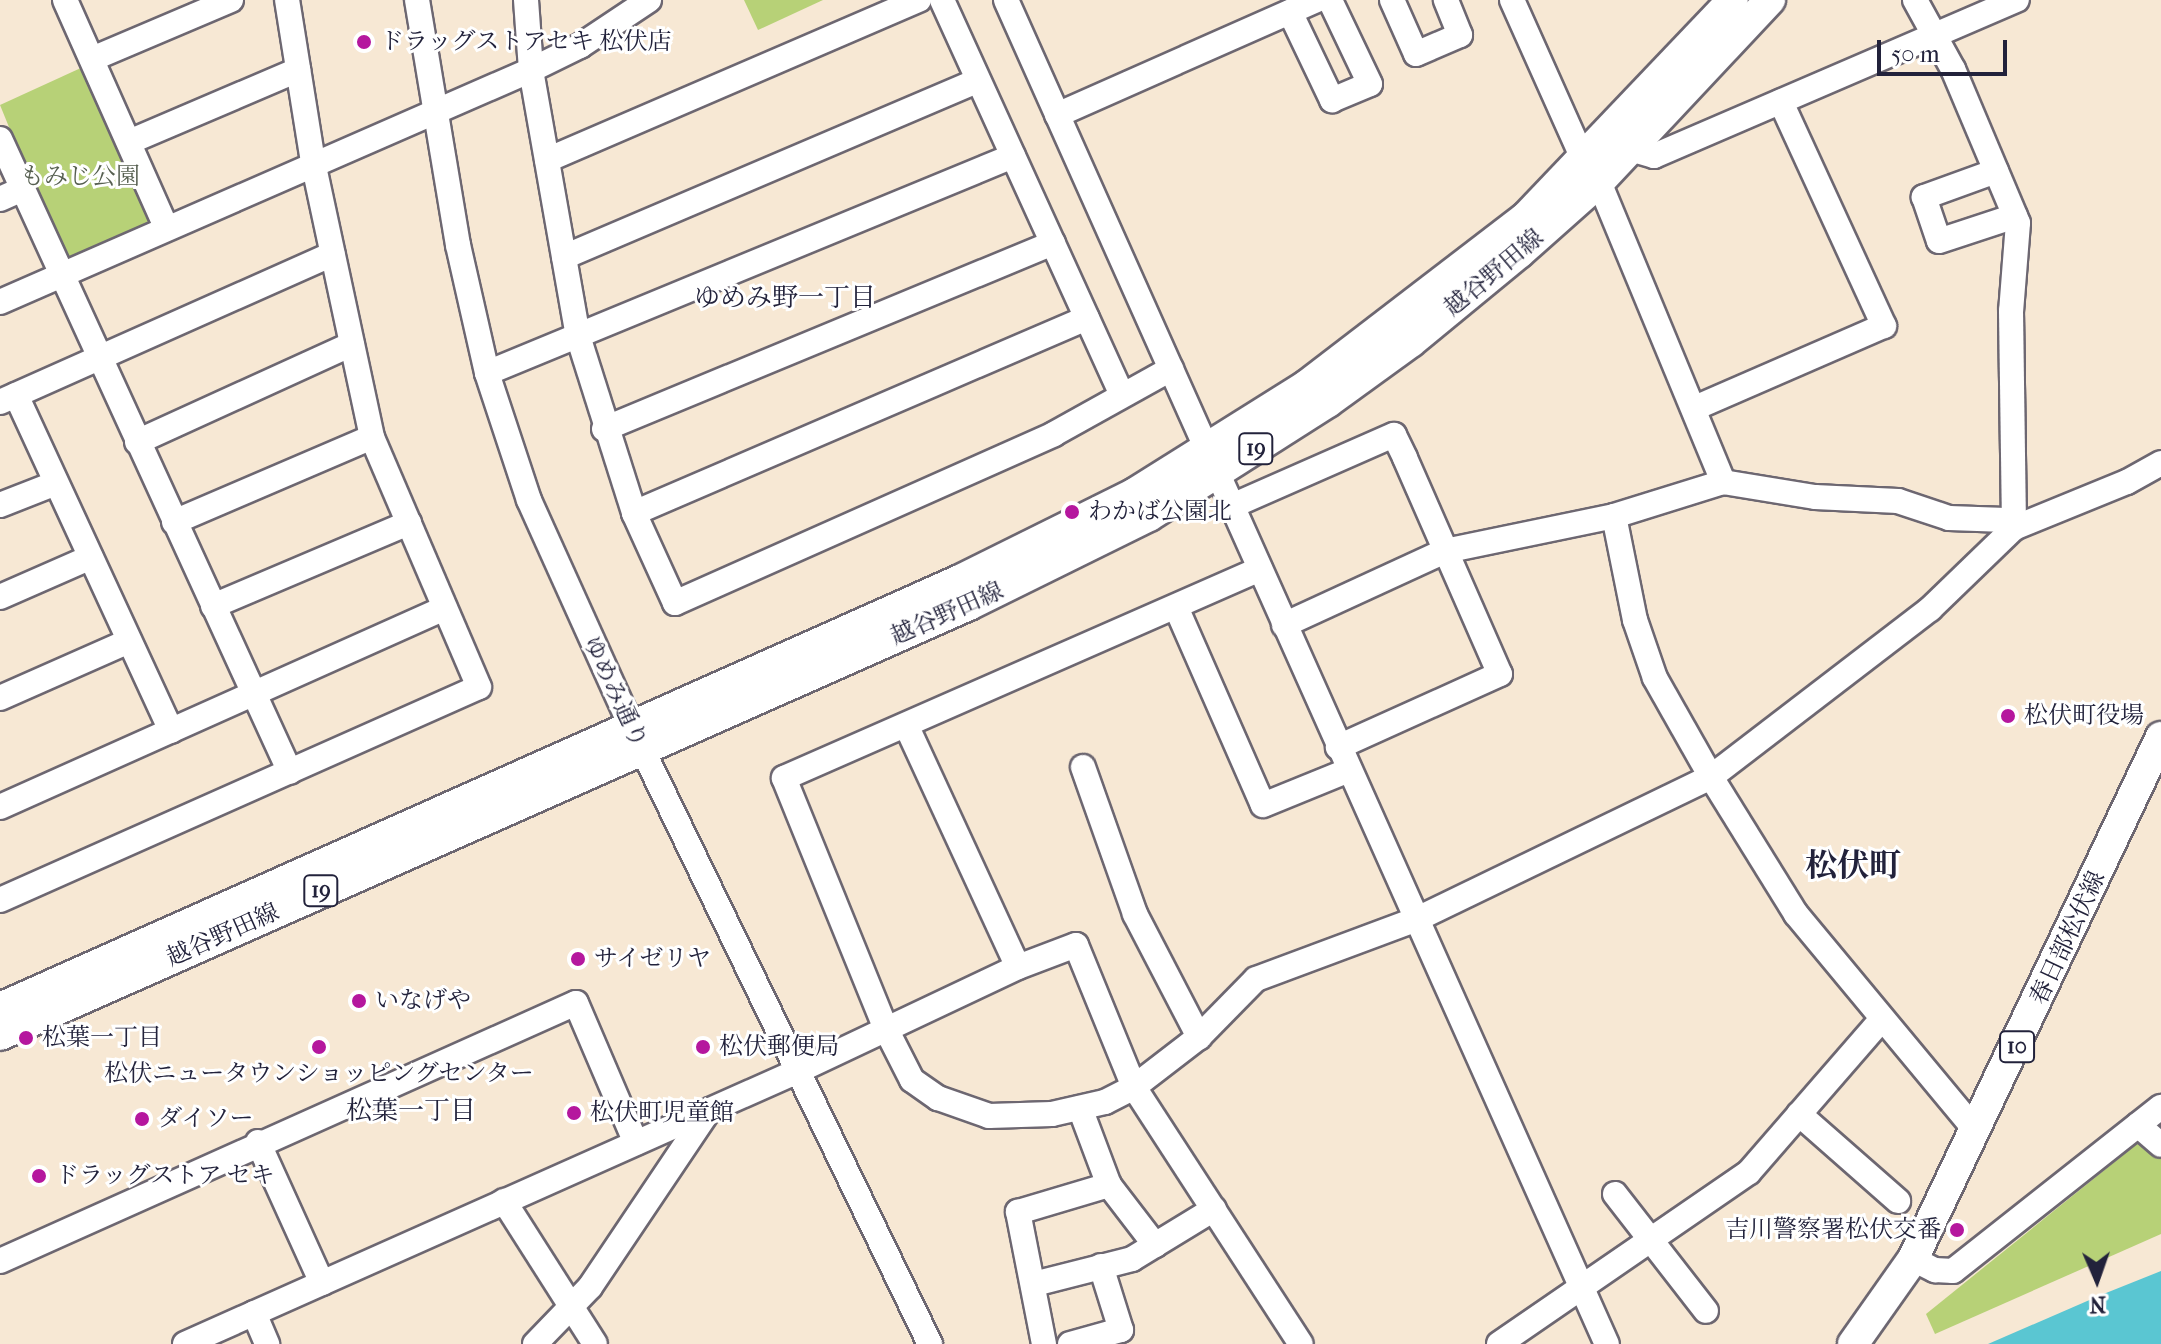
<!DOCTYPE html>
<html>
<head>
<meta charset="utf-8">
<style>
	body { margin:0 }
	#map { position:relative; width:2161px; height:1344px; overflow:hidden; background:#f7e8d4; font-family:"IM FELL French Canon","Noto Serif JP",serif }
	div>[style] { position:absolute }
	.green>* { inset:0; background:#b7d177 }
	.water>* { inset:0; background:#5ac6d2 }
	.roads { filter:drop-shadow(2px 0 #6d6771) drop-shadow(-2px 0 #6d6771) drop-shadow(0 2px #6d6771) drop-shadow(0 -2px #6d6771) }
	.minor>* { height:24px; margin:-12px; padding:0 12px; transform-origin:12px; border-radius:12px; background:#fff }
	.major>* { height:30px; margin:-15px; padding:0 15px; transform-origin:15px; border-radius:15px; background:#fff }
	.dots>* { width:22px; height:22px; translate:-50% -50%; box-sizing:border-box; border:4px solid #fff; border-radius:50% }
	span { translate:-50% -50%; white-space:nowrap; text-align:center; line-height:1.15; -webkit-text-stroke:6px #fff; paint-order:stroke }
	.shield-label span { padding:2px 6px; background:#fff; border:2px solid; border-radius:6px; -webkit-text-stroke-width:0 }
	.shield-label { font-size:22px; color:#22223b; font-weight:700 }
	.poi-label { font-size:24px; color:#22223b }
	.left { translate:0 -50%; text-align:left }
	.right { translate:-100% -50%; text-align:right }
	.park-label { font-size:24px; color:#565f50 }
	.street-label { font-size:24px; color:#22223b }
	.neighbourhood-label { font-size:26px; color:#22223b }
	.district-label { font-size:32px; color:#22223b; font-weight:700 }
	.north { position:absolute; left:2057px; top:1240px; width:80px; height:80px; -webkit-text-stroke:6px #fff; paint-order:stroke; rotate:178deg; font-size:22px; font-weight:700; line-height:32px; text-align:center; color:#22223b }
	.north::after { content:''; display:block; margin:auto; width:28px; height:36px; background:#22223b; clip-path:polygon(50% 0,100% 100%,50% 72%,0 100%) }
	.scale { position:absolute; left:1877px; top:40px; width:130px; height:36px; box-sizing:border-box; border:4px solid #22223b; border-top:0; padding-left:10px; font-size:24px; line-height:28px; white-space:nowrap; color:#22223b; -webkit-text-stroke:6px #fff; paint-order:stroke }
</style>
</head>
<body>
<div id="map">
	<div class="green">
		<i style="clip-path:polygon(744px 0,823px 0,758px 30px)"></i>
		<i style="clip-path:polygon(83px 67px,151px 216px,146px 224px,72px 259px,62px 257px,0 105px)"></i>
		<i style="clip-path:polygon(2147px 1142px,2161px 1154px,2161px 1234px,1935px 1334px,1926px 1314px,2138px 1143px)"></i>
	</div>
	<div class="water">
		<i style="clip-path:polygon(2161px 1271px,2161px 1344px,1988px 1344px,2101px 1295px)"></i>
	</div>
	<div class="roads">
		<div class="minor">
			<i style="left:65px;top:0;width:248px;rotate:66deg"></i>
			<i style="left:417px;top:0;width:248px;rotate:80.5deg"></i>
			<i style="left:458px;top:245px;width:131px;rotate:77.2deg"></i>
			<i style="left:487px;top:373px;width:134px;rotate:71.7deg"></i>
			<i style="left:529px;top:500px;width:248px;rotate:65.7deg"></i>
			<i style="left:631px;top:726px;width:687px;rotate:64.18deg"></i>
			<i style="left:526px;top:0;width:70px;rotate:85.9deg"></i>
			<i style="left:531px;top:70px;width:270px;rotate:80deg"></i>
			<i style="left:578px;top:336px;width:186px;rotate:72.4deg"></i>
			<i style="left:634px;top:513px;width:99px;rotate:65.5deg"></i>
			<i style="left:675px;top:603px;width:415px;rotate:-24deg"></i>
			<i style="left:1054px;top:434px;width:134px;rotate:-29.1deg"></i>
			<i style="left:942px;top:0;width:434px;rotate:65.5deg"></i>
			<i style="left:1006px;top:0;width:1472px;rotate:65.91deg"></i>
			<i style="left:1392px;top:0;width:59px;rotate:66deg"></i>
			<i style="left:1416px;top:54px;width:48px;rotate:-23.4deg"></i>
			<i style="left:1460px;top:35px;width:38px;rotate:-112deg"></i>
			<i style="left:1512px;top:0;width:176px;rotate:65.9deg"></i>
			<i style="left:1915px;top:0;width:79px;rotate:61.2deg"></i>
			<i style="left:1953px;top:69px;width:167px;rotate:67.1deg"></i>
			<i style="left:2018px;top:223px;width:88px;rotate:94.5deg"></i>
			<i style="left:2011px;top:311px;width:217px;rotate:89.2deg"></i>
			<i style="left:1290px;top:12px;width:98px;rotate:64.5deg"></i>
			<i style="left:1332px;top:100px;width:41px;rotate:-22.8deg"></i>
			<i style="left:1370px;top:84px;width:93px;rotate:-115.5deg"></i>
			<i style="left:92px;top:59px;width:151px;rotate:-23deg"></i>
			<i style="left:1057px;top:115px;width:284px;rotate:-23.9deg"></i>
			<i style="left:0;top:139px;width:696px;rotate:65.39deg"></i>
			<i style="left:129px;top:142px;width:184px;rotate:-23.1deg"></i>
			<i style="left:1630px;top:149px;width:25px;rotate:16deg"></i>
			<i style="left:1654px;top:156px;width:395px;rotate:-23.3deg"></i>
			<i style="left:547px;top:160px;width:405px;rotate:-23.3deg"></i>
			<i style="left:1996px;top:171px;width:77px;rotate:160.1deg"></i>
			<i style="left:1924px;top:197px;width:46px;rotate:71.2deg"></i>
			<i style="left:1939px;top:241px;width:80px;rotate:-18.2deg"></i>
			<i style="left:1599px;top:182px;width:325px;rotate:67.5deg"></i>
			<i style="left:0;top:199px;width:24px;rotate:-24deg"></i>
			<i style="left:564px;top:257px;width:450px;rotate:-23.1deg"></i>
			<i style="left:0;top:302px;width:579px;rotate:-23.6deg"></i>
			<i style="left:531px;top:70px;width:55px;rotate:-26.1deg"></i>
			<i style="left:580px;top:46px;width:83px;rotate:-33.7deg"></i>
			<i style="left:487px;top:373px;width:569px;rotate:-22.42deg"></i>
			<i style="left:16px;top:395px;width:370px;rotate:65.2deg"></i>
			<i style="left:0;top:402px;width:364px;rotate:-24deg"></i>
			<i style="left:1695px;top:408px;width:206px;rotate:-23.5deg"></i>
			<i style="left:1884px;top:326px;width:247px;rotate:-114.7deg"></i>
			<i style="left:604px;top:429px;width:486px;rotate:-22.5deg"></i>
			<i style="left:137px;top:442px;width:236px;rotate:-24.5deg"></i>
			<i style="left:0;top:505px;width:60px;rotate:-21.4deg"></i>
			<i style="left:1232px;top:506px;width:177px;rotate:-23.7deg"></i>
			<i style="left:1394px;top:435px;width:25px;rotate:64deg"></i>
			<i style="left:1405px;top:458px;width:236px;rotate:66.3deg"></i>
			<i style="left:1500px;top:674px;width:178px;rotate:155.7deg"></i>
			<i style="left:634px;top:513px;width:493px;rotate:-23.3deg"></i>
			<i style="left:1614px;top:516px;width:106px;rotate:78.6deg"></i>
			<i style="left:1635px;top:620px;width:61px;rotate:71deg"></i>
			<i style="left:1655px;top:678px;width:114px;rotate:60.5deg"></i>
			<i style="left:1711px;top:777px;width:161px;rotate:58.2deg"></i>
			<i style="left:1796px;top:914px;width:282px;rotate:50.3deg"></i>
			<i style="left:174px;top:522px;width:215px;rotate:-23.2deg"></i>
			<i style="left:1260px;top:569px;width:520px;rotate:156.29deg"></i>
			<i style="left:784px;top:778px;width:271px;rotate:67.9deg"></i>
			<i style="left:886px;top:1029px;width:57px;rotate:63deg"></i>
			<i style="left:912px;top:1080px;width:32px;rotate:35deg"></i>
			<i style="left:938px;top:1098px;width:54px;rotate:19.4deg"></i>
			<i style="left:989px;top:1116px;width:63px;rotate:-1.8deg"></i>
			<i style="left:1052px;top:1114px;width:54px;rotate:-12.8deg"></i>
			<i style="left:1105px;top:1102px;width:33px;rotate:-27deg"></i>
			<i style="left:1134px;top:1087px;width:82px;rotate:-37.6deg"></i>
			<i style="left:1199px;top:1037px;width:81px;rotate:-45.5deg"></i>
			<i style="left:1256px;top:979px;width:170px;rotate:-20.4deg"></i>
			<i style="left:1415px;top:920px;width:329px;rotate:-25.8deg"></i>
			<i style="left:1711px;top:777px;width:276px;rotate:-37.5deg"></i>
			<i style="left:1930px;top:609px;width:117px;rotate:-44deg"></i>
			<i style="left:2014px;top:528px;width:122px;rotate:-22.2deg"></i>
			<i style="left:2127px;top:482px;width:39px;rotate:-29deg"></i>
			<i style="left:0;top:597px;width:99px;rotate:-23.7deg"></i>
			<i style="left:213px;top:606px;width:213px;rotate:-23deg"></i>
			<i style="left:1176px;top:607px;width:216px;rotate:66.3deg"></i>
			<i style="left:1263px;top:805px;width:93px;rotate:-22.1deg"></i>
			<i style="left:1284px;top:625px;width:177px;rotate:-24.7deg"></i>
			<i style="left:1445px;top:551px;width:173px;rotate:-11.7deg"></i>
			<i style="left:1614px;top:516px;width:114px;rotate:-17.3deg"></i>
			<i style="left:1723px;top:482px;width:93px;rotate:9.3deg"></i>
			<i style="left:1815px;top:497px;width:83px;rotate:2.8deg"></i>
			<i style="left:1898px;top:501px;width:54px;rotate:18.4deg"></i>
			<i style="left:1949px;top:518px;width:57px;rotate:2deg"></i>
			<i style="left:2006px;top:520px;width:11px;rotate:45deg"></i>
			<i style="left:0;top:698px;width:141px;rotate:-23.8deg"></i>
			<i style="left:907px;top:727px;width:264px;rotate:65.2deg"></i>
			<i style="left:1083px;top:767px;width:156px;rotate:70.5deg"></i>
			<i style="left:1135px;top:914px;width:139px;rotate:62.5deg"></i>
			<i style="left:0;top:807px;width:487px;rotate:-24.1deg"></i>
			<i style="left:0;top:900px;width:524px;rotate:-23.97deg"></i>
			<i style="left:479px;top:687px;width:272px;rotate:-113.2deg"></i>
			<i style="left:372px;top:437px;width:281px;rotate:-102.1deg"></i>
			<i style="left:313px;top:162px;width:164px;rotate:-99.1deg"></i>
			<i style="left:1080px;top:1108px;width:82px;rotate:69.4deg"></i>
			<i style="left:1109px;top:1185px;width:76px;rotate:52.5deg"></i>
			<i style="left:1799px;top:1114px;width:132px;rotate:41.3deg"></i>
			<i style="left:2138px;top:1125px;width:30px;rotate:41deg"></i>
			<i style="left:258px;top:1142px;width:155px;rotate:65.6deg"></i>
			<i style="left:1615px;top:1194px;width:148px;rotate:52.1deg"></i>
			<i style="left:504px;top:1201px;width:169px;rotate:57.5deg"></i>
			<i style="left:1913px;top:1259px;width:25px;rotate:27deg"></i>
			<i style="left:1935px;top:1270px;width:18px;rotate:3deg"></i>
			<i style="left:1953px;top:1271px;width:265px;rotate:-38.3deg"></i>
			<i style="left:0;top:1261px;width:631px;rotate:-24.13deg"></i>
			<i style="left:576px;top:1003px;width:152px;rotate:66.8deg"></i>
			<i style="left:1034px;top:1284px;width:101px;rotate:-14.3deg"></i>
			<i style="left:1132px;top:1259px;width:96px;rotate:-31.4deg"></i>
			<i style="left:254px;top:1313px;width:34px;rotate:67deg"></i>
			<i style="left:185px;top:1344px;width:671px;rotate:-24.01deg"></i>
			<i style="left:798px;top:1071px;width:243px;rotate:-25.3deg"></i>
			<i style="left:1018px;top:967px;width:62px;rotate:-20.8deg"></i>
			<i style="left:1076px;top:945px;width:153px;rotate:67.8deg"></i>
			<i style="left:1134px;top:1087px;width:306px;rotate:57deg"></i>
			<i style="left:535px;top:1344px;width:79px;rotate:-46deg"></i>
			<i style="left:590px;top:1287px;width:213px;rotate:-56.1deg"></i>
			<i style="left:1044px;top:1344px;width:135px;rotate:-101.1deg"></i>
			<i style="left:1018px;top:1212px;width:95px;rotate:-16.5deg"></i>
			<i style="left:1070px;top:1344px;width:53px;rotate:-15.4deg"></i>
			<i style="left:1121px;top:1330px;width:67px;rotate:-107.4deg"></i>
			<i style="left:1499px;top:1344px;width:303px;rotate:-34.5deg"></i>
			<i style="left:1749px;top:1172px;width:201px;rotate:-49deg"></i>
		</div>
		<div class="major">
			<i style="left:0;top:1008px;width:1051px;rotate:-24.03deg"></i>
			<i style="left:960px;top:580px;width:195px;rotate:-26.4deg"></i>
			<i style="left:1135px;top:493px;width:203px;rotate:-32.1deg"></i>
			<i style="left:1307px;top:385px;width:276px;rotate:-37.5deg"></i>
			<i style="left:1526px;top:217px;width:300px;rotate:-46.4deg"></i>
			<i style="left:0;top:1035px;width:1060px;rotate:-23.93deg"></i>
			<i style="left:969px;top:605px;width:201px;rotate:-26.3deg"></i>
			<i style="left:1149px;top:516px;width:212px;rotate:-32.5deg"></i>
			<i style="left:1328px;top:402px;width:102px;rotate:-35.9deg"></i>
			<i style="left:1411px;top:342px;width:140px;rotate:-39.5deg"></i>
			<i style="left:1519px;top:253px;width:107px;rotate:-41.6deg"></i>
			<i style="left:1599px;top:182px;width:250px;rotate:-46.8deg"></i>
			<i style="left:1853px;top:1344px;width:104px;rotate:-54.8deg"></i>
			<i style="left:1913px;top:1259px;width:578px;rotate:-64.59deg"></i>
		</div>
	</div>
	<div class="dots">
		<i style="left:364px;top:42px;background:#b5179e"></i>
		<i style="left:1072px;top:512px;background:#b5179e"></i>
		<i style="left:2008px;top:716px;background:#b5179e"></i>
		<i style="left:578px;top:959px;background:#b5179e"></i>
		<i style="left:359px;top:1001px;background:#b5179e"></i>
		<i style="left:26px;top:1038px;background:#b5179e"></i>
		<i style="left:319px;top:1047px;background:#b5179e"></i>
		<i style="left:703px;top:1047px;background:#b5179e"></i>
		<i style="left:574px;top:1113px;background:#b5179e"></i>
		<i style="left:142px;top:1119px;background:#b5179e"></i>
		<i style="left:39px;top:1176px;background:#b5179e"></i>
		<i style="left:1957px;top:1230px;background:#b5179e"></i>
	</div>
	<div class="shield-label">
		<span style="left:1256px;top:449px">19</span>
		<span style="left:321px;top:891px">19</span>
		<span style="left:2017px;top:1047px">10</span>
	</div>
	<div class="poi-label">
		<span class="left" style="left:380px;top:42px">ドラッグストアセキ 松伏店</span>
		<span class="left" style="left:1088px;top:512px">わかば公園北</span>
		<span class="left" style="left:2024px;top:716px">松伏町役場</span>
		<span class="left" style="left:594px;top:959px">サイゼリヤ</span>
		<span class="left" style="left:375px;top:1001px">いなげや</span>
		<span class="left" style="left:42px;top:1038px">松葉一丁目</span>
		<span class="left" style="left:719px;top:1047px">松伏郵便局</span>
		<span style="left:319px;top:1074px">松伏ニュータウンショッピングセンター</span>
		<span class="left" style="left:590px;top:1113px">松伏町児童館</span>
		<span class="left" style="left:158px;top:1119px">ダイソー</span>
		<span class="left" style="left:55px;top:1176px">ドラッグストア セキ</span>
		<span class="right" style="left:1941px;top:1230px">吉川警察署松伏交番</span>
	</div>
	<div class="park-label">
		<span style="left:80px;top:177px">もみじ公園</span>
	</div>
	<div class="street-label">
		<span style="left:1494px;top:273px;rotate:-40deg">越谷野田線</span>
		<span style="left:947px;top:614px;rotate:-24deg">越谷野田線</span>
		<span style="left:615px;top:692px;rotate:65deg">ゆめみ通り</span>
		<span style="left:223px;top:935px;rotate:-24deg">越谷野田線</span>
		<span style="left:2068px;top:938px;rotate:-65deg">春日部松伏線</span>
	</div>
	<div class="neighbourhood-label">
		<span style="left:785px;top:298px">ゆめみ野一丁目</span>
		<span style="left:411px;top:1111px">松葉一丁目</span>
	</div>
	<div class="district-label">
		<span style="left:1853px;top:866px">松伏町</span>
	</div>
	<div class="north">N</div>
	<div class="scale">50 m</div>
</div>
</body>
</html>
